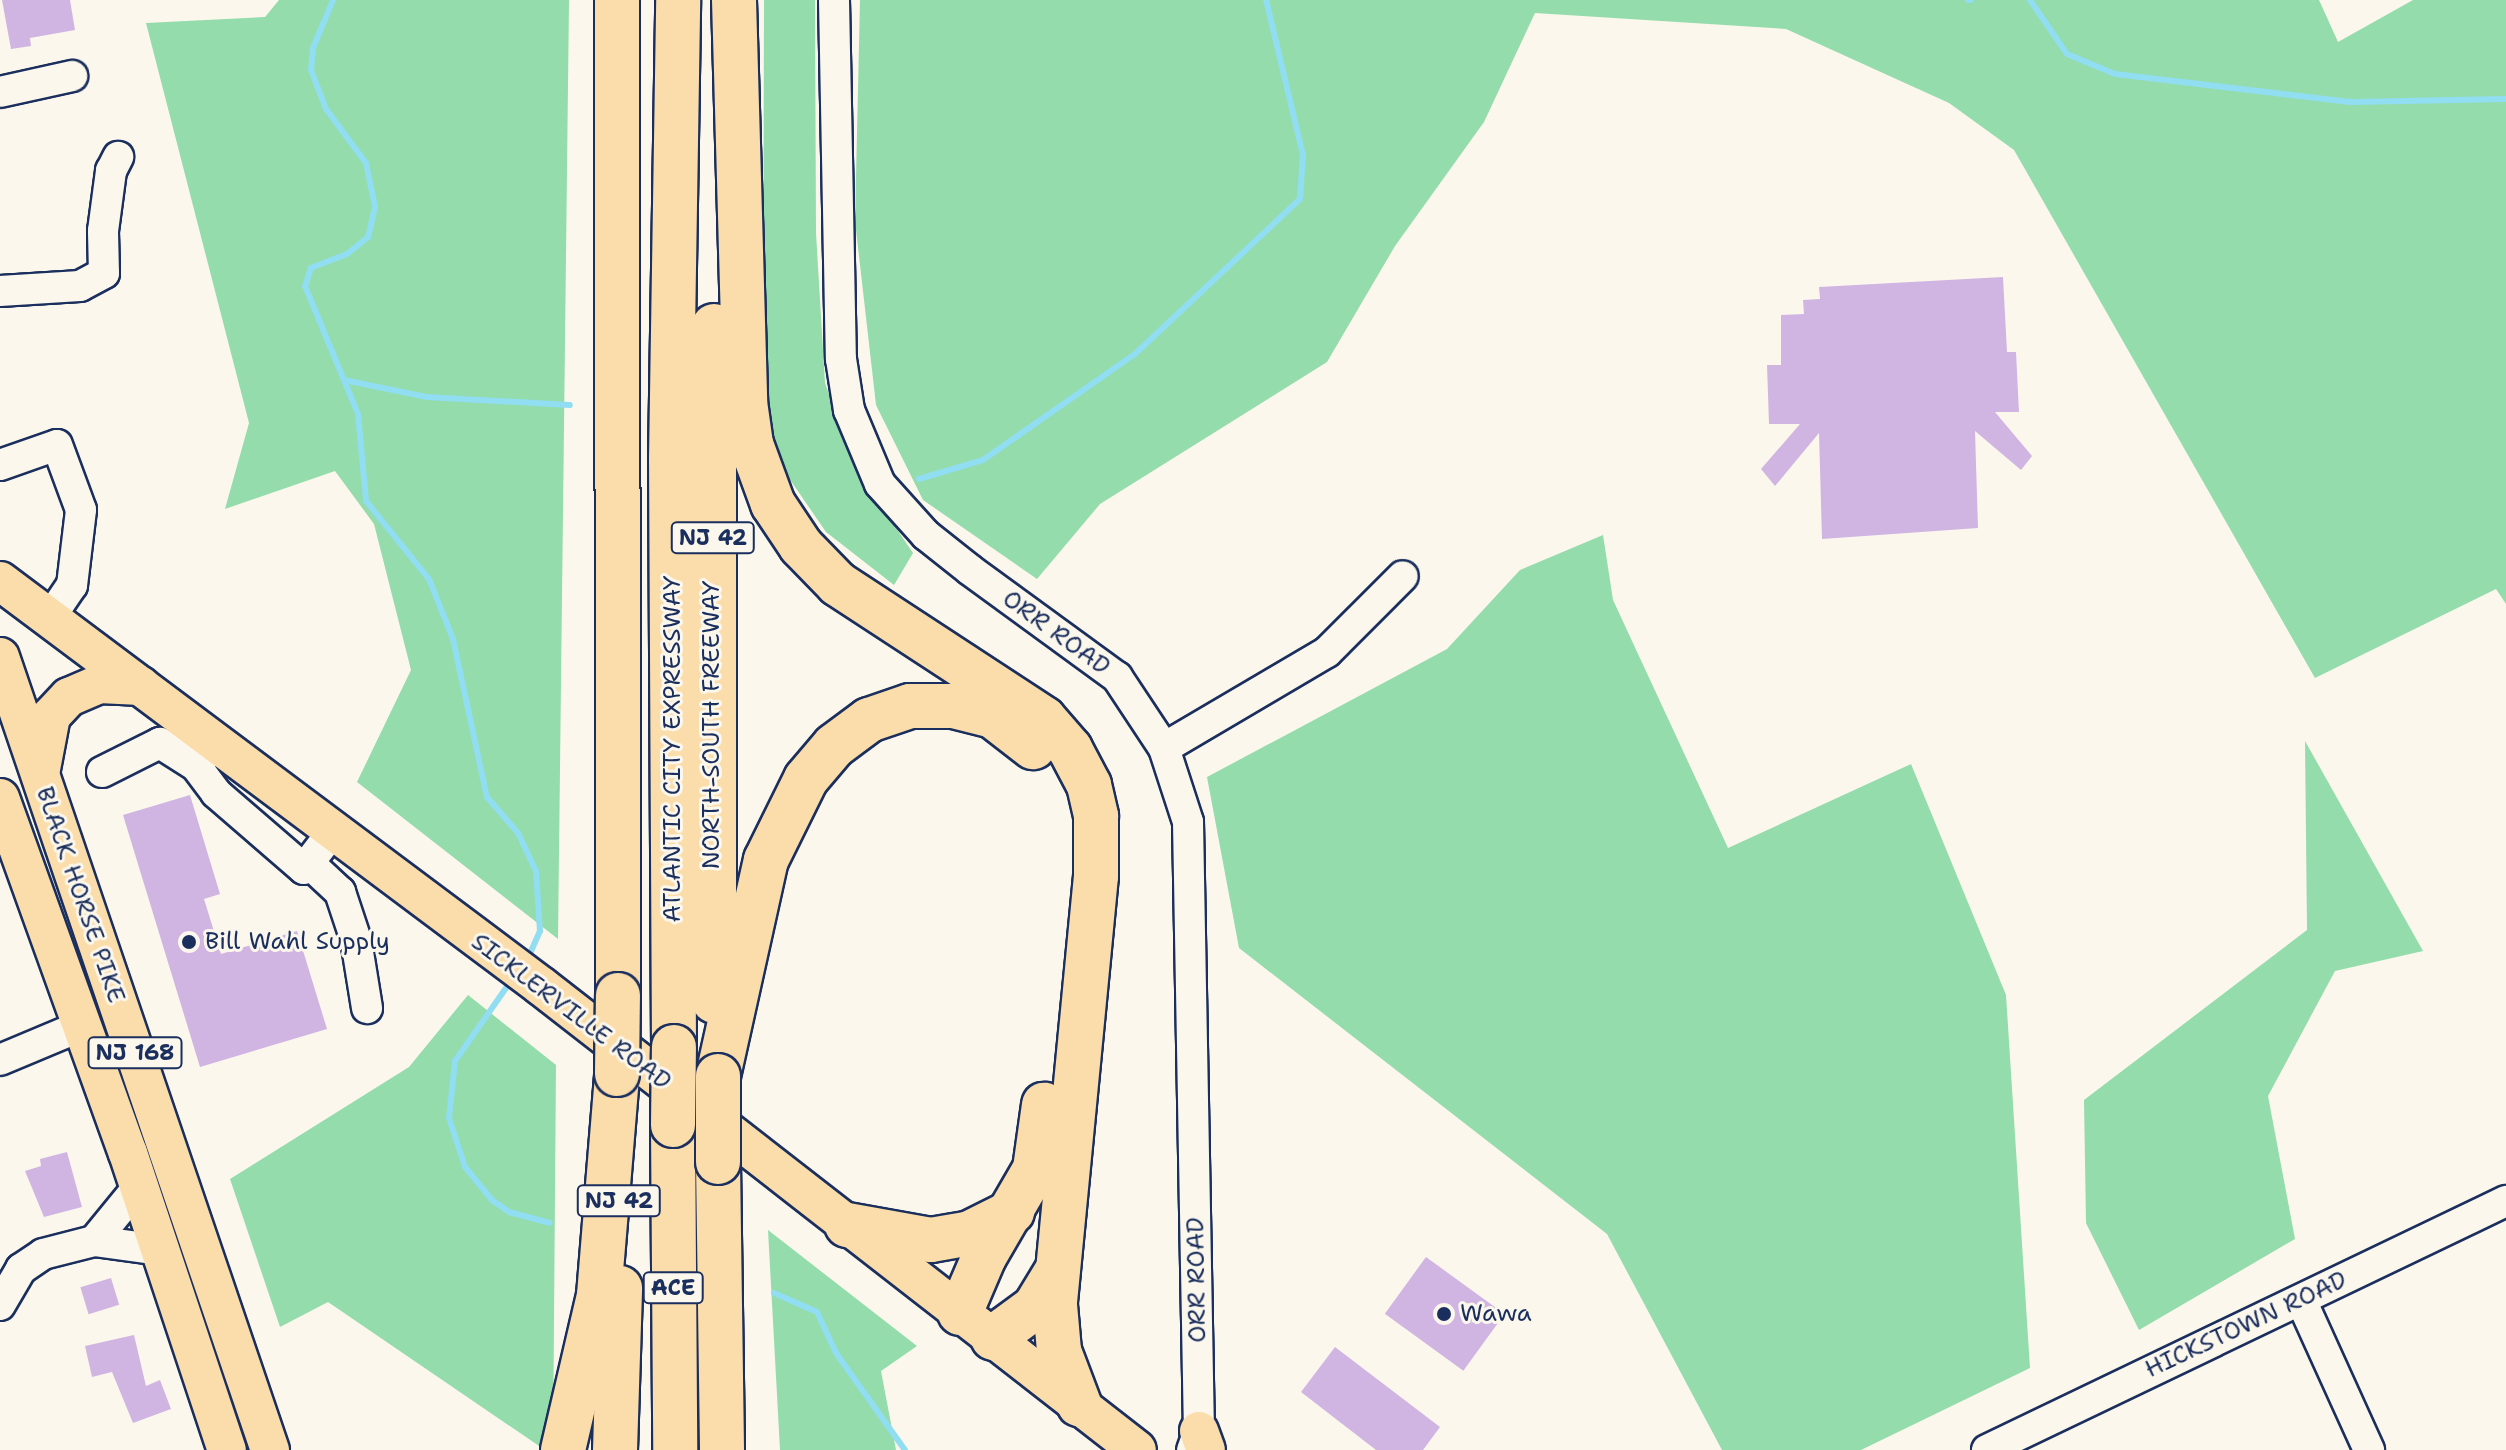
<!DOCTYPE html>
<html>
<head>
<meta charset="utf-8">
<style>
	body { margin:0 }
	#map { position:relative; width:2506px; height:1450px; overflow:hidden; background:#fbf7ec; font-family:"Shantell Sans",sans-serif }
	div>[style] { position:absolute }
	.green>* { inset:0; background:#94dcab }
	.stream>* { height:6px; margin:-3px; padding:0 3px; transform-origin:3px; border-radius:3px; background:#91ddf2 }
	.building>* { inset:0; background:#d0b5e3; transform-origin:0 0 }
	.roads { filter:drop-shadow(2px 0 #1b2f5e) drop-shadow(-2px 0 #1b2f5e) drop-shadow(0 2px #1b2f5e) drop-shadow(0 -2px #1b2f5e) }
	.minor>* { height:30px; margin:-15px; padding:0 15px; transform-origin:15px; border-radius:15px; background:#fbf7ec }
	.major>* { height:38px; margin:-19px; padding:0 19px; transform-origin:19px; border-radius:19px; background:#fbddab }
	.highway>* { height:44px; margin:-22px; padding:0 22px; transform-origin:22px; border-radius:22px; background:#fbddab }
	.bridges { filter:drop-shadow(2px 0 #1b2f5e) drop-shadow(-2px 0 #1b2f5e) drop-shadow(0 2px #1b2f5e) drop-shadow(0 -2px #1b2f5e) }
	.highway-bridge>* { height:44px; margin:-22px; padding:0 22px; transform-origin:22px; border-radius:22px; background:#fbddab }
	.dots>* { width:22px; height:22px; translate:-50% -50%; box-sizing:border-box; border:4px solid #fbf7ec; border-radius:50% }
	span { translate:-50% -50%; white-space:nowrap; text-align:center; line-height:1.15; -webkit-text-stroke:6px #fbf7ec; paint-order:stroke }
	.shield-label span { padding:2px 6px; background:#fbf7ec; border:2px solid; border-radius:6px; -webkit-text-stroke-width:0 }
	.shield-label { font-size:22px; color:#1b2f5e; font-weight:700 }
	.street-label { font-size:24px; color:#1b2f5e }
	.poi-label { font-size:24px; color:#1b2f5e }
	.left { translate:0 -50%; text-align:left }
</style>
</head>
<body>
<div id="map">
	<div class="green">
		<i style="clip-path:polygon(279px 0,569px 0,558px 939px,357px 782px,411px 670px,374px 524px,335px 471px,225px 509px,249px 423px,146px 23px,265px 17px)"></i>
		<i style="clip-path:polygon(764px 0,815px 0,816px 233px,825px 383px,856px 469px,913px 553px,894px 585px,826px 532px,782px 468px,763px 399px)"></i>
		<i style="clip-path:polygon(860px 0,2319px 0,2338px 42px,2413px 0,2506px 0,2506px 604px,2496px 589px,2315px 678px,2014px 150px,1949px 103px,1786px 29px,1535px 13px,1484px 122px,1395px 246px,1327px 362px,1100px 504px,1037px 579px,923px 500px,876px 405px,855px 221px)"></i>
		<i style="clip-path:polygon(1603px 535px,1613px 600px,1728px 848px,1911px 764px,2006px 995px,2030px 1368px,1861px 1450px,1722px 1450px,1607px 1234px,1239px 948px,1207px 777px,1447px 649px,1520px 570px)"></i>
		<i style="clip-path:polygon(2305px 741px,2423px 951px,2335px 971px,2268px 1096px,2295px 1239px,2139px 1330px,2086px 1223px,2084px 1100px,2307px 930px)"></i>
		<i style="clip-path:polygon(468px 995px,556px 1065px,553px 1450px,545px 1450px,328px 1302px,280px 1327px,230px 1179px,409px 1067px)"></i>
		<i style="clip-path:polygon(768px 1230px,917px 1346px,881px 1371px,896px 1450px,780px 1450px)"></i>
	</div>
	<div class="stream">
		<i style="left:333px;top:0;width:52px;rotate:112.6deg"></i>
		<i style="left:313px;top:48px;width:22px;rotate:95deg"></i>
		<i style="left:311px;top:70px;width:42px;rotate:69deg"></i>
		<i style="left:326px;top:109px;width:67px;rotate:53.5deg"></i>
		<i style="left:366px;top:163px;width:45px;rotate:78.4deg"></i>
		<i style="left:375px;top:207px;width:31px;rotate:103deg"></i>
		<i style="left:368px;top:237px;width:27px;rotate:141deg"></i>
		<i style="left:347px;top:254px;width:39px;rotate:159deg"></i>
		<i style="left:311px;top:268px;width:19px;rotate:108deg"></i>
		<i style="left:305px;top:286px;width:139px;rotate:67.5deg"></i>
		<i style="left:358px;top:414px;width:87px;rotate:84.7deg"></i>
		<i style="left:366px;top:501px;width:100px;rotate:51.1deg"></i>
		<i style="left:429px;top:579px;width:65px;rotate:68.2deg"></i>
		<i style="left:453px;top:639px;width:162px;rotate:77.9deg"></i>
		<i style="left:487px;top:797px;width:48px;rotate:49.3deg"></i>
		<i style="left:518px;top:833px;width:42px;rotate:64.7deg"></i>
		<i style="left:536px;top:871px;width:60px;rotate:86.2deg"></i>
		<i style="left:540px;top:931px;width:32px;rotate:114deg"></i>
		<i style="left:1968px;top:0;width:3px"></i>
		<i style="left:2030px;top:0;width:65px;rotate:55.6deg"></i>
		<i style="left:2067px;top:54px;width:52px;rotate:22.6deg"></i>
		<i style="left:2115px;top:74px;width:237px;rotate:6.8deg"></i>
		<i style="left:2350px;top:102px;width:156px;rotate:-1.1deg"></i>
		<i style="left:344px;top:380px;width:85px;rotate:11.6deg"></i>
		<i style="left:427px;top:397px;width:143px;rotate:3.2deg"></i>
		<i style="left:919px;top:479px;width:67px;rotate:-16.5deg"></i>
		<i style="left:983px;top:460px;width:185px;rotate:-34.9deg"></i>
		<i style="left:1135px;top:354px;width:226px;rotate:-43.2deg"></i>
		<i style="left:1300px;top:199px;width:44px;rotate:-86.1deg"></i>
		<i style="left:1303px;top:155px;width:159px;rotate:-103.4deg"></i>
		<i style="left:513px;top:978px;width:101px;rotate:124.9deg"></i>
		<i style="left:455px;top:1061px;width:57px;rotate:96deg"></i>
		<i style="left:449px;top:1118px;width:52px;rotate:71.9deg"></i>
		<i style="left:465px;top:1167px;width:43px;rotate:50.7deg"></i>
		<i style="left:492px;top:1200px;width:21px;rotate:35deg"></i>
		<i style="left:509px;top:1212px;width:42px;rotate:15deg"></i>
		<i style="left:774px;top:1293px;width:47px;rotate:23.8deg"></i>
		<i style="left:817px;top:1312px;width:45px;rotate:65.1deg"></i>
		<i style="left:836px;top:1353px;width:119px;rotate:54.6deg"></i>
	</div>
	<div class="building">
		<i style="clip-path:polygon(2px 0,70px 0,75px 30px,30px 38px,31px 46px,11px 49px)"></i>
		<i style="clip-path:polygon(2003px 277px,2007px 352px,2016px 352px,2019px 412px,1995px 412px,2032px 456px,2021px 470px,1975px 431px,1978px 528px,1822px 539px,1819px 433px,1775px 486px,1761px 469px,1800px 424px,1769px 424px,1767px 365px,1781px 365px,1781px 315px,1804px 314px,1803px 300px,1820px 299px,1819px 287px)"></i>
		<i style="clip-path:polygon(190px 795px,220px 894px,204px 899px,221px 954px,297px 931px,327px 1029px,200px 1067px,123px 815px)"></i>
		<i style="clip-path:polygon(67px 1152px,82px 1207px,44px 1217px,25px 1171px,41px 1166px,40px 1159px)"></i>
		<i style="left:1426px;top:1257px;width:97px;height:70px;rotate:36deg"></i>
		<i style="left:111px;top:1278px;width:28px;height:32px;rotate:73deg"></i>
		<i style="clip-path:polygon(134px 1335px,146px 1386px,160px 1380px,171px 1409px,133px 1423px,112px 1372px,92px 1377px,85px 1346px)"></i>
		<i style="clip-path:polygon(1335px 1347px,1440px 1427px,1423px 1450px,1376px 1450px,1301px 1392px)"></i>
	</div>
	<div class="roads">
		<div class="minor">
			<i style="left:834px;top:0;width:359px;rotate:88.9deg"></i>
			<i style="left:841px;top:359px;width:52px;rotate:81.1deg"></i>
			<i style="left:849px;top:410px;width:80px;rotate:67.3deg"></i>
			<i style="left:880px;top:484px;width:69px;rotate:48deg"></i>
			<i style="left:926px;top:535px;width:56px;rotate:38.5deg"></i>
			<i style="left:970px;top:570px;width:182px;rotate:36.1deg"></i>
			<i style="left:1117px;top:677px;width:85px;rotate:56.5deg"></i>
			<i style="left:1164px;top:748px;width:78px;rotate:72deg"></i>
			<i style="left:1188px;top:822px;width:609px;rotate:88.97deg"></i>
			<i style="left:1199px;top:1431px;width:20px;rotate:110deg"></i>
			<i style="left:0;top:92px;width:74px;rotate:-12.5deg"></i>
			<i style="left:0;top:291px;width:80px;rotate:-3.6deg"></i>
			<i style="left:80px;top:286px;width:27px;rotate:-28deg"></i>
			<i style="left:104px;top:273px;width:42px;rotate:-91.4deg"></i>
			<i style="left:103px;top:231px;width:61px;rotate:-82.4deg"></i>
			<i style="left:111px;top:171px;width:16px;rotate:-63deg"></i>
			<i style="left:0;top:465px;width:60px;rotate:-19.3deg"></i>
			<i style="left:57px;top:445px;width:69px;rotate:69.7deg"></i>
			<i style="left:81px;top:510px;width:76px;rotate:96.8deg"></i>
			<i style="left:72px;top:585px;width:40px;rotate:124deg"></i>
			<i style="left:216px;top:742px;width:31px;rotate:130deg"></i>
			<i style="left:196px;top:766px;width:34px;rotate:53deg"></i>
			<i style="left:216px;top:793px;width:116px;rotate:40.8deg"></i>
			<i style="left:304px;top:869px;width:48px;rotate:-52.7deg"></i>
			<i style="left:1164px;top:748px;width:189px;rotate:-30.5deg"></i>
			<i style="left:1327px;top:652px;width:107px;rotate:-45deg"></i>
			<i style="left:102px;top:772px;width:65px;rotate:-26.6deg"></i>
			<i style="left:160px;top:743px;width:43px;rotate:32.6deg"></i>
			<i style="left:311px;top:865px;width:40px;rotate:43deg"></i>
			<i style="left:340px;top:892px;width:51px;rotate:71.6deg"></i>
			<i style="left:356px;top:940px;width:69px;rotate:80.8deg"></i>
			<i style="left:0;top:1060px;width:88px;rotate:-22.8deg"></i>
			<i style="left:139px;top:1186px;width:71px;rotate:129.3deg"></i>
			<i style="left:94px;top:1241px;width:68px;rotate:7.7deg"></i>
			<i style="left:2301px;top:1300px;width:165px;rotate:65.6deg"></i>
			<i style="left:0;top:1305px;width:42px;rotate:-59.7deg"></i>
			<i style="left:21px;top:1269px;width:27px;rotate:-34deg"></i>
			<i style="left:43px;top:1254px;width:53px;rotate:-14.3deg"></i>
			<i style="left:1987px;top:1450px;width:576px;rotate:-25.63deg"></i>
		</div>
		<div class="major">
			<i style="left:0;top:581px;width:676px;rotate:36.82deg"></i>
			<i style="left:541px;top:986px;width:755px;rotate:37.9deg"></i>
			<i style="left:0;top:657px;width:838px;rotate:71.2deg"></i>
			<i style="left:41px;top:769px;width:54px;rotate:-79.3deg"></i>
			<i style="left:51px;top:716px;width:26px;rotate:-47deg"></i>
			<i style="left:69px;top:697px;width:33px;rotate:-23deg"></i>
			<i style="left:99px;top:684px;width:42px;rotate:2.7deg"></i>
			<i style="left:0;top:798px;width:377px;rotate:70.2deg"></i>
			<i style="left:128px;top:1153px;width:313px;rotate:71.6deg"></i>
			<i style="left:1199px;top:1431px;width:20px;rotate:70deg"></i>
		</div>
		<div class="highway">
			<i style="left:617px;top:0;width:995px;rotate:89.94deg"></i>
			<i style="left:734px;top:0;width:402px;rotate:88.4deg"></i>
			<i style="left:745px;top:402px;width:42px;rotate:81.9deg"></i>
			<i style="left:751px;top:444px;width:64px;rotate:69.9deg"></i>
			<i style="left:773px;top:504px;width:50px;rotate:56.3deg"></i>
			<i style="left:801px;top:546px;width:53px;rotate:45.8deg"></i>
			<i style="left:838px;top:584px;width:246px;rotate:33.2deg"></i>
			<i style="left:1044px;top:719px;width:40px;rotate:49deg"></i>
			<i style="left:1070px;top:749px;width:41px;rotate:62.2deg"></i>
			<i style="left:1089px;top:785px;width:32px;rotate:77deg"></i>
			<i style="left:1096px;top:816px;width:60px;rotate:90deg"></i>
			<i style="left:1096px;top:876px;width:431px;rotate:95.5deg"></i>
			<i style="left:1055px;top:1305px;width:46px;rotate:85deg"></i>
			<i style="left:1059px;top:1351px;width:57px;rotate:69.3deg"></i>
			<i style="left:714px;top:1001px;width:675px;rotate:-90deg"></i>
			<i style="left:674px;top:1047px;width:588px;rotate:-90.29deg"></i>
			<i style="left:671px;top:459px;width:459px;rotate:-89.1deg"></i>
			<i style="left:718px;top:1076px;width:221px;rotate:-77.5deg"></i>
			<i style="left:766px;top:860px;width:90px;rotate:-63.7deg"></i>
			<i style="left:806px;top:779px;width:43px;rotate:-49.7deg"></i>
			<i style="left:834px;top:746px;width:44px;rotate:-36.6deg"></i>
			<i style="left:869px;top:720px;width:43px;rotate:-18.9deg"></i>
			<i style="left:910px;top:706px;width:43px"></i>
			<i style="left:953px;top:706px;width:41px;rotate:14deg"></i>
			<i style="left:993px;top:716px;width:51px;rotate:37.8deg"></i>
			<i style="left:673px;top:1125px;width:325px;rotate:89.6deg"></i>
			<i style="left:718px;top:1162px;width:288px;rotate:89.2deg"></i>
			<i style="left:847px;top:1225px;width:85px;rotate:10.1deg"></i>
			<i style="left:931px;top:1240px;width:40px;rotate:-10deg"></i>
			<i style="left:970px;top:1233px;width:47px;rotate:-26.6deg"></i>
			<i style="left:960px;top:1313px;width:61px;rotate:-66.8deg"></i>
			<i style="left:984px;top:1257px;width:102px;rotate:-59.9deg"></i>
			<i style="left:1035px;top:1169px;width:65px;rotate:-82deg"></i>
			<i style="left:993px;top:1338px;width:52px;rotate:-36.4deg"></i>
			<i style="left:1035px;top:1307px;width:44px;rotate:-58.8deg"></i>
			<i style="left:563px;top:1450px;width:159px;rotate:-76.9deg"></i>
			<i style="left:599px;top:1295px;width:222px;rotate:-85.3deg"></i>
			<i style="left:615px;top:1450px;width:162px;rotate:-88.2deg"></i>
		</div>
	</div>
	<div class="bridges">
		<div class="highway-bridge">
			<i style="left:617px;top:1074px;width:79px;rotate:-89.3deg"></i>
			<i style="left:718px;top:1076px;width:86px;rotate:90deg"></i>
			<i style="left:673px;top:1125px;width:78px;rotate:-89.3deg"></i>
		</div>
	</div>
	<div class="dots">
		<i style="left:189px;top:942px;background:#1b2f5e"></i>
		<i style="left:1444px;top:1314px;background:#1b2f5e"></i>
	</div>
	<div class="shield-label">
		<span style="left:713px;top:538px">NJ 42</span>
		<span style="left:135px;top:1053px">NJ 168</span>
		<span style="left:619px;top:1201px">NJ 42</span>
		<span style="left:673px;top:1288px">ACE</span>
	</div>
	<div class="street-label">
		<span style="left:1056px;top:633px;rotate:36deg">ORR ROAD</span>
		<span style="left:712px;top:725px;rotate:-90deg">NORTH-SOUTH FREEWAY</span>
		<span style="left:673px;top:749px;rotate:-90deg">ATLANTIC CITY EXPRESSWAY</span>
		<span style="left:80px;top:895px;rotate:71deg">BLACK HORSE PIKE</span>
		<span style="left:571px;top:1012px;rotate:37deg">SICKLERVILLE ROAD</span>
		<span style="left:1197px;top:1280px;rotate:-91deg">ORR ROAD</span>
		<span style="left:2246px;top:1325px;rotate:-25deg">HICKSTOWN ROAD</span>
	</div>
	<div class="poi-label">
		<span class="left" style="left:205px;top:942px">Bill Wahl Supply</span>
		<span class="left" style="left:1460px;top:1314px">Wawa</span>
	</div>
</div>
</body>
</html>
